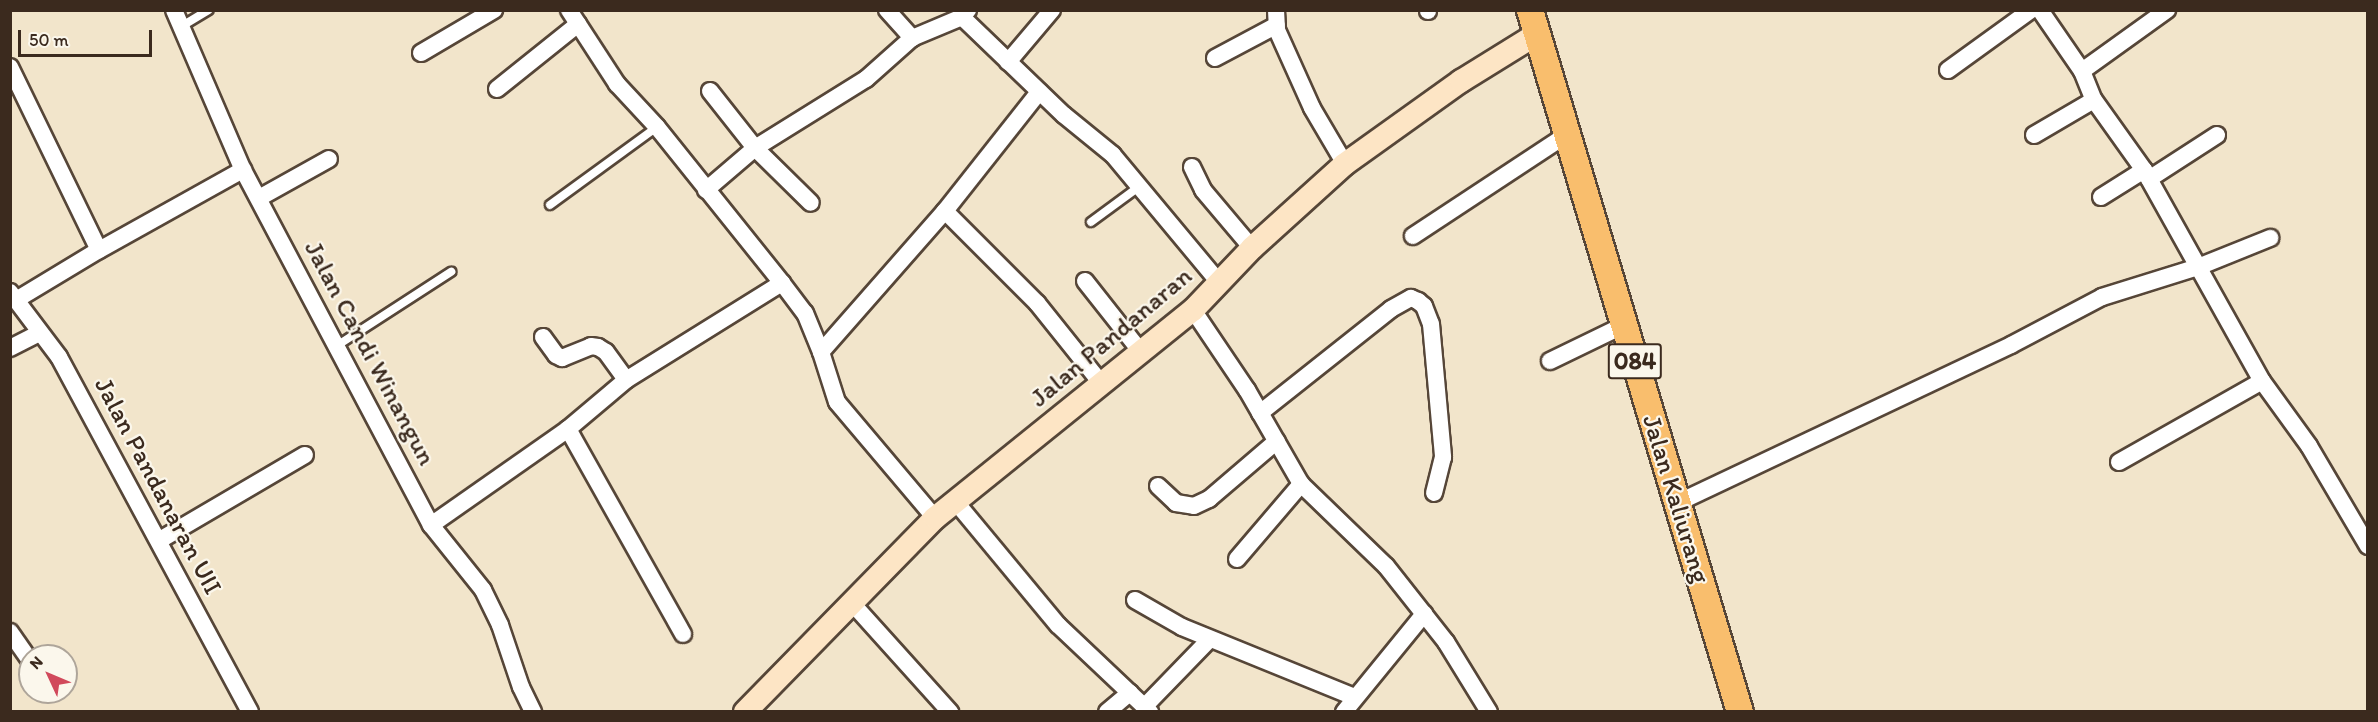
<!DOCTYPE html>
<html>
<head>
<meta charset="utf-8">
<style>
	body { margin:0 }
	#map { position:relative; width:2378px; height:722px; overflow:hidden; background:#f2e5cb; font-family:Itim,sans-serif }
	div>[style] { position:absolute }
	.roads { filter:drop-shadow(2px 0 #564638) drop-shadow(-2px 0 #564638) drop-shadow(0 2px #564638) drop-shadow(0 -2px #564638) }
	.lane>* { height:8px; margin:-4px; padding:0 4px; transform-origin:4px; border-radius:4px; background:#fff }
	.street>* { height:16px; margin:-8px; padding:0 8px; transform-origin:8px; border-radius:8px; background:#fff }
	.secondary>* { height:22px; margin:-11px; padding:0 11px; transform-origin:11px; border-radius:11px; background:#fde5c5 }
	.primary>* { height:26px; margin:-13px; padding:0 13px; transform-origin:13px; border-radius:13px; background:#f9be6d }
	span { translate:-50% -50%; white-space:nowrap; text-align:center; line-height:1.15; -webkit-text-stroke:4.5px #fbf7ec; paint-order:stroke }
	.shield-label span { padding:2px 4px; background:#fbf7ec; border:2px solid; border-radius:4px; -webkit-text-stroke-width:0 }
	.shield-label { font-size:24px; color:#3b2a1e; font-weight:700 }
	.street-label { font-size:26px; color:#3b2a1e }
	.frame { position:absolute; inset:0; border:12px solid #3b2a1e; pointer-events:none }
	.north { position:absolute; left:18px; top:644px; width:60px; height:60px; box-sizing:border-box; background:#fbf7ec; border:2px solid #aea59a; border-radius:50%; rotate:314deg; font-size:16px; font-weight:700; line-height:24px; text-align:center; color:#3b2a1e }
	.north::after { content:''; display:block; margin:auto; width:21px; height:27px; background:#d1495b; clip-path:polygon(50% 0,100% 100%,50% 72%,0 100%) }
	.scale { position:absolute; left:18px; top:30px; width:134px; height:27px; box-sizing:border-box; border:3px solid #3b2a1e; border-top:0; padding-left:8px; font-size:18px; line-height:21px; white-space:nowrap; color:#3b2a1e; -webkit-text-stroke:4px #fbf7ec; paint-order:stroke }
</style>
</head>
<body>
<div id="map">
	<div class="roads">
		<div class="lane">
			<i style="left:182px;top:26px;width:31px;rotate:-31deg"></i>
			<i style="left:550px;top:205px;width:132px;rotate:-36.1deg"></i>
			<i style="left:1091px;top:222px;width:61px;rotate:-36.3deg"></i>
			<i style="left:338px;top:345px;width:135px;rotate:-32.9deg"></i>
		</div>
		<div class="street">
			<i style="left:174px;top:10px;width:174px;rotate:66.7deg"></i>
			<i style="left:243px;top:170px;width:402px;rotate:62.1deg"></i>
			<i style="left:431px;top:525px;width:83px;rotate:51.3deg"></i>
			<i style="left:483px;top:590px;width:39px;rotate:64deg"></i>
			<i style="left:500px;top:625px;width:65px;rotate:71.3deg"></i>
			<i style="left:521px;top:687px;width:28px;rotate:64deg"></i>
			<i style="left:887px;top:10px;width:38px;rotate:48deg"></i>
			<i style="left:968px;top:10px;width:9px;rotate:131deg"></i>
			<i style="left:962px;top:17px;width:141px;rotate:43.9deg"></i>
			<i style="left:1064px;top:115px;width:63px;rotate:39.2deg"></i>
			<i style="left:1113px;top:155px;width:165px;rotate:50.2deg"></i>
			<i style="left:1276px;top:10px;width:20px;rotate:87deg"></i>
			<i style="left:1277px;top:30px;width:85px;rotate:65.8deg"></i>
			<i style="left:1312px;top:108px;width:65px;rotate:59.5deg"></i>
			<i style="left:1428px;top:10px;width:1px;rotate:90deg"></i>
			<i style="left:2040px;top:10px;width:74px;rotate:55.5deg"></i>
			<i style="left:2082px;top:71px;width:31px;rotate:68deg"></i>
			<i style="left:2094px;top:100px;width:86px;rotate:54.5deg"></i>
			<i style="left:2144px;top:170px;width:242px;rotate:60.8deg"></i>
			<i style="left:2262px;top:381px;width:80px;rotate:54.1deg"></i>
			<i style="left:2309px;top:446px;width:116px;rotate:59.5deg"></i>
			<i style="left:421px;top:53px;width:85px;rotate:-30.5deg"></i>
			<i style="left:1215px;top:58px;width:70px;rotate:-28deg"></i>
			<i style="left:1008px;top:62px;width:68px;rotate:-49.8deg"></i>
			<i style="left:10px;top:67px;width:203px;rotate:64.1deg"></i>
			<i style="left:1948px;top:70px;width:102px;rotate:-35.9deg"></i>
			<i style="left:2082px;top:71px;width:105px;rotate:-35.7deg"></i>
			<i style="left:497px;top:89px;width:104px;rotate:-38.7deg"></i>
			<i style="left:710px;top:91px;width:73px;rotate:51.7deg"></i>
			<i style="left:755px;top:148px;width:78px;rotate:44.5deg"></i>
			<i style="left:2034px;top:135px;width:69px;rotate:-30.3deg"></i>
			<i style="left:1192px;top:167px;width:25px;rotate:64deg"></i>
			<i style="left:1203px;top:190px;width:76px;rotate:49.8deg"></i>
			<i style="left:2149px;top:179px;width:81px;rotate:-32.9deg"></i>
			<i style="left:706px;top:190px;width:65px;rotate:-40.6deg"></i>
			<i style="left:755px;top:148px;width:131px;rotate:-31.9deg"></i>
			<i style="left:866px;top:79px;width:62px;rotate:-41.7deg"></i>
			<i style="left:912px;top:38px;width:54px;rotate:-22.8deg"></i>
			<i style="left:2101px;top:197px;width:51px;rotate:-32.1deg"></i>
			<i style="left:259px;top:198px;width:80px;rotate:-29.1deg"></i>
			<i style="left:945px;top:211px;width:130px;rotate:45deg"></i>
			<i style="left:1037px;top:303px;width:104px;rotate:51.3deg"></i>
			<i style="left:1413px;top:236px;width:187px;rotate:-33.4deg"></i>
			<i style="left:1085px;top:281px;width:90px;rotate:51.7deg"></i>
			<i style="left:782px;top:283px;width:38px;rotate:53deg"></i>
			<i style="left:805px;top:313px;width:42px;rotate:67.7deg"></i>
			<i style="left:821px;top:352px;width:52px;rotate:72.3deg"></i>
			<i style="left:837px;top:402px;width:152px;rotate:49.8deg"></i>
			<i style="left:10px;top:292px;width:81px;rotate:53deg"></i>
			<i style="left:59px;top:357px;width:403px;rotate:61.7deg"></i>
			<i style="left:16px;top:300px;width:97px;rotate:-31.1deg"></i>
			<i style="left:99px;top:250px;width:165px;rotate:-29.1deg"></i>
			<i style="left:1193px;top:310px;width:97px;rotate:56deg"></i>
			<i style="left:1247px;top:390px;width:108px;rotate:60.1deg"></i>
			<i style="left:1301px;top:484px;width:118px;rotate:44deg"></i>
			<i style="left:1386px;top:566px;width:97px;rotate:51.7deg"></i>
			<i style="left:1446px;top:642px;width:82px;rotate:58.4deg"></i>
			<i style="left:543px;top:337px;width:22px;rotate:54deg"></i>
			<i style="left:556px;top:355px;width:7px;rotate:27deg"></i>
			<i style="left:562px;top:358px;width:31px;rotate:-22deg"></i>
			<i style="left:591px;top:346px;width:7px;rotate:8deg"></i>
			<i style="left:598px;top:347px;width:9px;rotate:32deg"></i>
			<i style="left:606px;top:352px;width:34px;rotate:54deg"></i>
			<i style="left:10px;top:348px;width:33px;rotate:-27deg"></i>
			<i style="left:821px;top:352px;width:188px;rotate:-48.7deg"></i>
			<i style="left:945px;top:211px;width:152px;rotate:-51.7deg"></i>
			<i style="left:1550px;top:361px;width:82px;rotate:-25.9deg"></i>
			<i style="left:1260px;top:413px;width:167px;rotate:-38.4deg"></i>
			<i style="left:1391px;top:309px;width:23px;rotate:-29deg"></i>
			<i style="left:1411px;top:298px;width:8px;rotate:23deg"></i>
			<i style="left:1418px;top:301px;width:8px;rotate:40deg"></i>
			<i style="left:1424px;top:306px;width:19px;rotate:69deg"></i>
			<i style="left:1431px;top:324px;width:134px;rotate:84.8deg"></i>
			<i style="left:1443px;top:457px;width:37px;rotate:104deg"></i>
			<i style="left:568px;top:429px;width:235px;rotate:60.7deg"></i>
			<i style="left:2119px;top:462px;width:164px;rotate:-29.5deg"></i>
			<i style="left:1158px;top:486px;width:25px;rotate:43deg"></i>
			<i style="left:1176px;top:503px;width:18px;rotate:9deg"></i>
			<i style="left:1194px;top:506px;width:17px;rotate:-25deg"></i>
			<i style="left:1209px;top:499px;width:89px;rotate:-40.5deg"></i>
			<i style="left:955px;top:501px;width:161px;rotate:50.3deg"></i>
			<i style="left:1058px;top:625px;width:127px;rotate:43.4deg"></i>
			<i style="left:1677px;top:503px;width:369px;rotate:-25.3deg"></i>
			<i style="left:2011px;top:345px;width:103px;rotate:-27.8deg"></i>
			<i style="left:2102px;top:297px;width:101px;rotate:-17.4deg"></i>
			<i style="left:2198px;top:267px;width:78px;rotate:-21.9deg"></i>
			<i style="left:431px;top:525px;width:167px;rotate:-35deg"></i>
			<i style="left:568px;top:429px;width:76px;rotate:-40.2deg"></i>
			<i style="left:626px;top:380px;width:184px;rotate:-31.9deg"></i>
			<i style="left:782px;top:283px;width:200px;rotate:-128.7deg"></i>
			<i style="left:657px;top:127px;width:59px;rotate:-132.9deg"></i>
			<i style="left:617px;top:84px;width:88px;rotate:-123deg"></i>
			<i style="left:160px;top:540px;width:168px;rotate:-30.4deg"></i>
			<i style="left:1237px;top:559px;width:99px;rotate:-49.5deg"></i>
			<i style="left:1135px;top:600px;width:54px;rotate:29.9deg"></i>
			<i style="left:1182px;top:627px;width:186px;rotate:22.1deg"></i>
			<i style="left:852px;top:603px;width:147px;rotate:48deg"></i>
			<i style="left:10px;top:632px;width:35px;rotate:55deg"></i>
			<i style="left:1145px;top:706px;width:93px;rotate:-45.9deg"></i>
			<i style="left:1107px;top:712px;width:30px;rotate:-40deg"></i>
			<i style="left:1344px;top:712px;width:127px;rotate:-50.8deg"></i>
		</div>
		<div class="secondary">
			<i style="left:745px;top:712px;width:272px;rotate:-45.6deg"></i>
			<i style="left:935px;top:518px;width:331px;rotate:-38.9deg"></i>
			<i style="left:1193px;top:310px;width:86px;rotate:-46.4deg"></i>
			<i style="left:1252px;top:248px;width:125px;rotate:-42.1deg"></i>
			<i style="left:1345px;top:164px;width:143px;rotate:-35.6deg"></i>
			<i style="left:1461px;top:81px;width:89px;rotate:-31.7deg"></i>
		</div>
		<div class="primary">
			<i style="left:1530px;top:10px;width:733px;rotate:73.35deg"></i>
		</div>
	</div>
	<div class="shield-label">
		<span style="left:1635px;top:361px">084</span>
	</div>
	<div class="street-label">
		<span style="left:1111px;top:337px;rotate:-40deg">Jalan Pandanaran</span>
		<span style="left:370px;top:353px;rotate:62deg">Jalan Candi Winangun</span>
		<span style="left:158px;top:486px;rotate:62deg">Jalan Pandanaran UII</span>
		<span style="left:1676px;top:499px;rotate:73deg">Jalan Kaliurang</span>
	</div>
	<div class="frame"></div>
	<div class="north">N</div>
	<div class="scale">50 m</div>
</div>
</body>
</html>
